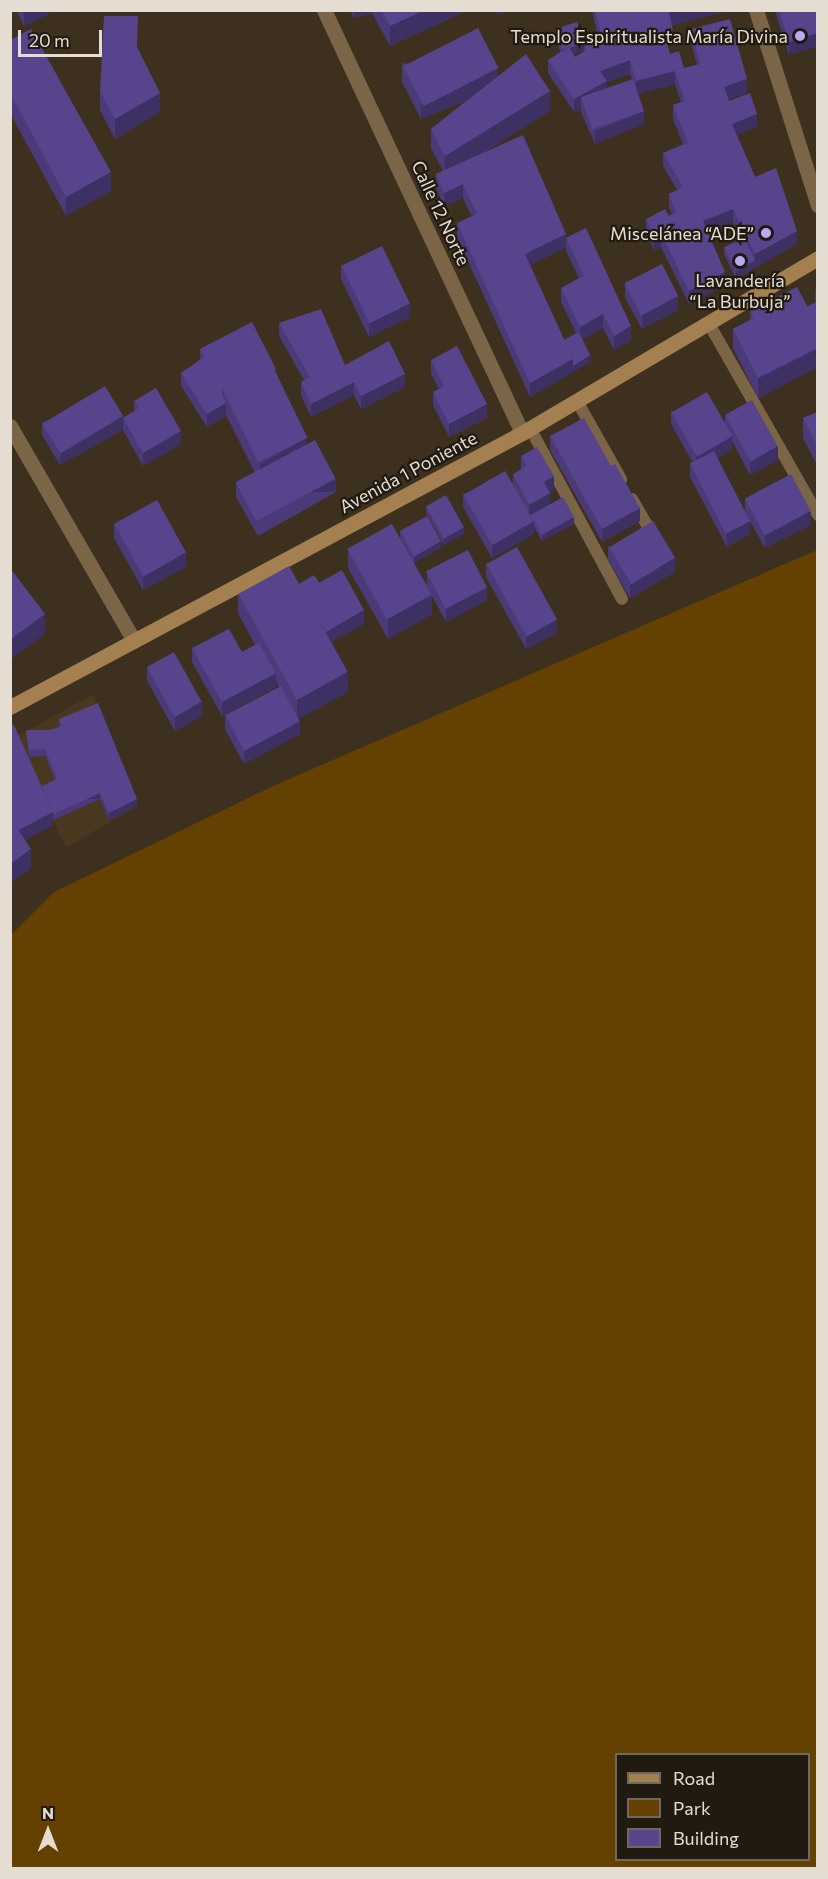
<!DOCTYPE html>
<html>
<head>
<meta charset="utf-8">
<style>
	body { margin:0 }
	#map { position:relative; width:828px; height:1879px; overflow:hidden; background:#3e301e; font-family:Commissioner,sans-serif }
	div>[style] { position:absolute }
	.built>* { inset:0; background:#493720 }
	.green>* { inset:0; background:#644001 }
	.lane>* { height:12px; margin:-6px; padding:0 6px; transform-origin:6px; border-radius:6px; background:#7b6547 }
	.street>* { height:15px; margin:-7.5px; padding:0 7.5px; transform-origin:7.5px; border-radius:7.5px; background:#7b6547 }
	.secondary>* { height:15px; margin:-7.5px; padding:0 7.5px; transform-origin:7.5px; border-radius:7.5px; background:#a48050 }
	.wall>* { inset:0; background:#4b3a78 }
	.shaded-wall>* { inset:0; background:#3d3062; transform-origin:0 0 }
	.building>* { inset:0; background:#57448c; transform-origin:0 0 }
	.dots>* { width:16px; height:16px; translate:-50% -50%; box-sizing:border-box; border:3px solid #201a11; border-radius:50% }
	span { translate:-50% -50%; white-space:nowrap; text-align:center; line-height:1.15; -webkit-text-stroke:4.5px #201a11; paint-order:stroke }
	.poi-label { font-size:18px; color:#e6ddd2 }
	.right { translate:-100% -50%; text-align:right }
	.street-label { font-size:18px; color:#e6ddd2 }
	.frame { position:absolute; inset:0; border:12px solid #e6ddd2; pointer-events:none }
	.legend { position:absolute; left:615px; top:1753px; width:195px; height:108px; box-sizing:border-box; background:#201a11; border:2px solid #6f685e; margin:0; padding:8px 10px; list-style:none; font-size:18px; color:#e6ddd2 }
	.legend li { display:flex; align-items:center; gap:12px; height:30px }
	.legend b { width:30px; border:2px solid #6f685e }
	.north { position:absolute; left:18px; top:1801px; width:60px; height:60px; -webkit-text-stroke:4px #201a11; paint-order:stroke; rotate:0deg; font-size:16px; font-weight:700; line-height:24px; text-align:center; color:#e6ddd2 }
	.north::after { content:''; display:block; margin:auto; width:21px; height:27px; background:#e6ddd2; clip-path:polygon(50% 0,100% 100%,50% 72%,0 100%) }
	.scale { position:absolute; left:18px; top:30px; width:84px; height:27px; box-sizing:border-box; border:3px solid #e6ddd2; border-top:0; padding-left:8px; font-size:18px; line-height:21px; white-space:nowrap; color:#e6ddd2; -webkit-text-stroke:4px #201a11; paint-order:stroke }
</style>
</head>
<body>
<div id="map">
	<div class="built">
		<i style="clip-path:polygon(93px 694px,137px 806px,66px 848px,14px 738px)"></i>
	</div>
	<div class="green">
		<i style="clip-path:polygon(evenodd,817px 550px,817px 1868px,11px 1868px,11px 935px,54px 892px,273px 786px,817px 550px,616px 1754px,808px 1754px,808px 1860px,616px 1860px,616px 1754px)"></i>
	</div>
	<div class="lane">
		<i style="left:709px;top:324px;width:220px;rotate:60.3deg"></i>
		<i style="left:577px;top:401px;width:90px;rotate:60.6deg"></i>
		<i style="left:530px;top:428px;width:194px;rotate:61.7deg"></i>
		<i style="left:632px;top:499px;width:34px;rotate:60deg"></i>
	</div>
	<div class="street">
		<i style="left:324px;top:10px;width:467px;rotate:64.9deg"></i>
		<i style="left:756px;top:10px;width:205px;rotate:72.4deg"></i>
		<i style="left:10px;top:426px;width:248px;rotate:60deg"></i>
	</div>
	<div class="secondary">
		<i style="left:10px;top:707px;width:581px;rotate:-28.15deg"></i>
		<i style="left:522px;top:433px;width:344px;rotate:-30.6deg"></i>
	</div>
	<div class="wall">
		<i style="clip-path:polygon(16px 10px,49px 10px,49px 14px,24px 26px)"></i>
		<i style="clip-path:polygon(350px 10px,462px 10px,462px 13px,390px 46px,372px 13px,354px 18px)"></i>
		<i style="clip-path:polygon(evenodd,592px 10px,725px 10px,725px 12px,672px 25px,673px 44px,667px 45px,670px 54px,684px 68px,697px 65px,691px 43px,691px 29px,747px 93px,728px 99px,729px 101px,757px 127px,737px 135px,755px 177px,797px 244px,736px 279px,724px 254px,724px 247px,741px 239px,733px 222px,708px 232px,725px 285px,689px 304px,661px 247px,654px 250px,646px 232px,646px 219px,669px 216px,672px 214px,669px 208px,669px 194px,677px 190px,663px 166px,663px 153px,683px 144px,673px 119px,673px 105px,681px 102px,675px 84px,638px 94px,644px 124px,595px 144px,581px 112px,581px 109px,574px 112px,548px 73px,548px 60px,560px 52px,555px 36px,555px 29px,584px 43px,584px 37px,597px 33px,592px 10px,584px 50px,584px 51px,575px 57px,573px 54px,584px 50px,592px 10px,630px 74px,632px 79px,607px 89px,607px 82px,630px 74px)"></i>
		<i style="clip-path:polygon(775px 10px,818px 10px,818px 46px,789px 55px)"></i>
		<i style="clip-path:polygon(10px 40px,111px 191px,66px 216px,10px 113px)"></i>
		<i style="clip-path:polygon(137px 48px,160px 112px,115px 139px,100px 110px,100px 91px)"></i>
		<i style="clip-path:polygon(evenodd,402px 63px,498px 76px,550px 111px,478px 156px,566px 238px,631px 340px,614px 350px,603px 328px,582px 339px,590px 362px,530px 397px,457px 237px,457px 223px,472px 217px,463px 198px,444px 206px,436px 188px,436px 174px,443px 171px,431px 148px,431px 129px,467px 100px,421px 119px,402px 82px,402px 63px,566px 247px,566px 251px,579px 278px,561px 288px,561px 302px,576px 333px,564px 340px,530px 265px,566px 247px)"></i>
		<i style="clip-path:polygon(341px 265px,410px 317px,369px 337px,341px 279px)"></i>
		<i style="clip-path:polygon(625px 284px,678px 310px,642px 329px,625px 298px)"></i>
		<i style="clip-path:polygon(818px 288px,818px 367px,758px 398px,733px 348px,733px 329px,750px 320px,750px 311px,807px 307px,815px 303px,815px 290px)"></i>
		<i style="clip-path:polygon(279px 323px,345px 365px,405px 387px,361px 409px,354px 395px,311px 417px,301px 395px,301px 382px,304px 380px,279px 336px)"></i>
		<i style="clip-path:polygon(200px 349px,276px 372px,307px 445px,336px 492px,258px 536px,236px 497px,236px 484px,255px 473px,226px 415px,226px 416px,207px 427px,181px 386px,181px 373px,200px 360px)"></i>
		<i style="clip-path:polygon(431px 360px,487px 418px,449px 437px,433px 405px,433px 392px,439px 389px,431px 374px)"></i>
		<i style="clip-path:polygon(134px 401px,181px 444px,143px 466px,123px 430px,60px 465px,42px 435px,42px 422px,123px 418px,134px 411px)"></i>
		<i style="clip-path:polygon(671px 411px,725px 423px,725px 415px,778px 460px,750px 475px,732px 441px,732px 449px,717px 458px,745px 511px,745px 499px,811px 525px,765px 548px,750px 521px,750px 534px,727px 547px,690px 477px,690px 464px,693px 463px,671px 424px)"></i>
		<i style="clip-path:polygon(818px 412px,818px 467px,803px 438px,803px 418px)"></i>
		<i style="clip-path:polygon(550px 436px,640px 521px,602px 542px,550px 450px)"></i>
		<i style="clip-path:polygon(521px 456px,554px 490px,550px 492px,550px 504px,574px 524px,542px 541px,534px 527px,534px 534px,492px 558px,463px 507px,463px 494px,513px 483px,513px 474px,521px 470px)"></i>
		<i style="clip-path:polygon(426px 506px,464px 534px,444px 545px,426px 513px)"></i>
		<i style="clip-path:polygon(114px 524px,186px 567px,143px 590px,114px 538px)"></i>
		<i style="clip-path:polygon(400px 531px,441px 548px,414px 563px,427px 585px,427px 572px,487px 600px,446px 622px,432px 596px,432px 614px,388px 639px,348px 568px,348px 549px,400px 538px)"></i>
		<i style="clip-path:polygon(608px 546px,675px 572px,630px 598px,608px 560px)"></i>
		<i style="clip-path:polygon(486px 563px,557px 633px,526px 649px,486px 577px)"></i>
		<i style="clip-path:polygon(319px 583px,364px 624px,331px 642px,348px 692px,299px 718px,300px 734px,244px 764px,225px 729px,225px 715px,279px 687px,276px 681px,276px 687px,222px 716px,192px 662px,192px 648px,242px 652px,255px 645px,238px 613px,238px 594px,299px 584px)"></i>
		<i style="clip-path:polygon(147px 668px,202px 716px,175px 731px,147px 681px)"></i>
		<i style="clip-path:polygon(59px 719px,137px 806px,109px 820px,100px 799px,54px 820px,53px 818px,53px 825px,25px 840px,31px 868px,10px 883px,10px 726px,42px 786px,55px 780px,45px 756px,29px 757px,26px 730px,50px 730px,59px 727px)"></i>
	</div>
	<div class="shaded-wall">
		<i style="clip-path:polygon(27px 10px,49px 10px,49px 14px,24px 26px,24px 12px)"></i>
		<i style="clip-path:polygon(354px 10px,372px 10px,372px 13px,354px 18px)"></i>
		<i style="clip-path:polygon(425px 10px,462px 10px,462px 13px,390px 46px,390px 26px)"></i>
		<i style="clip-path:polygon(497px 10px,513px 10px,497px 15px)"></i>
		<i style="clip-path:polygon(677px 10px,725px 10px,725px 12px,669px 26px,669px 13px)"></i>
		<i style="clip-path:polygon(673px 30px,673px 44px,664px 46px,664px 33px)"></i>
		<i style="clip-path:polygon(818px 33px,818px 46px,789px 55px,789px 42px)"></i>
		<i style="clip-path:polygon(584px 43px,584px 50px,562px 57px,562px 50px)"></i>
		<i style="clip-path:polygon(630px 60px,630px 74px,607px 82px,607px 94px,581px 98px,581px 109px,574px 112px,574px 99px,600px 71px)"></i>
		<i style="clip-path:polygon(498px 68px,498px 88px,421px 119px,421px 100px)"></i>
		<i style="clip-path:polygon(675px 71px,675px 84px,636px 95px,636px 81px)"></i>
		<i style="clip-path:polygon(747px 79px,747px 93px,724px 101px,724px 87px)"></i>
		<i style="clip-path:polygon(550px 91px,550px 111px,445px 176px,445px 156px)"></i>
		<i style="clip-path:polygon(160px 93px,160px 112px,115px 139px,115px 119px)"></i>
		<i style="clip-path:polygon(644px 111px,644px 124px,595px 144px,595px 131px)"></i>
		<i style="clip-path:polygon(757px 114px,757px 127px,732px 137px,732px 124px)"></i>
		<i style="clip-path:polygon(111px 172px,111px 191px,66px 216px,66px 197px)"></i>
		<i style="clip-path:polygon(463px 184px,463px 198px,444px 206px,444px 193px)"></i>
		<i style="clip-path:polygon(733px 209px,733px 222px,703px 234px,703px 221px)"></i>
		<i style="clip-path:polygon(797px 231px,797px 244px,755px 268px,755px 254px)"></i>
		<i style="clip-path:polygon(661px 233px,661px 247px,654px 250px,654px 236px)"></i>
		<i style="clip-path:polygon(566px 234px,566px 247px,525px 267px,525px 254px)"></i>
		<i style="clip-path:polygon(755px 261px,755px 268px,736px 279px,736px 272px)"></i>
		<i style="clip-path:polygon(725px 272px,725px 285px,689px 304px,689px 291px)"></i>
		<i style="clip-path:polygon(678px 296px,678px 310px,642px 329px,642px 316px)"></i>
		<i style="clip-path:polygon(410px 304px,410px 317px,369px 337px,369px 323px)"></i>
		<i style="clip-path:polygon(603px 314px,603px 328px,580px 341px,580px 327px)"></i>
		<i style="clip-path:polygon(631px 326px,631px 340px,614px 350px,614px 336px)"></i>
		<i style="clip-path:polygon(818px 348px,818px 367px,758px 398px,758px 378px)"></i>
		<i style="clip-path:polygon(590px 355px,590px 362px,530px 397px,530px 383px,573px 359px)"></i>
		<i style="clip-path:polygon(405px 374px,405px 387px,361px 409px,361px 396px)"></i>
		<i style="clip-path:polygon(354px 382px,354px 395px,311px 417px,311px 404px)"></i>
		<i style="clip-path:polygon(226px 403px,226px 416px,207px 427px,207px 414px)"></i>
		<i style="clip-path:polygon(487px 404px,487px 418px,449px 437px,449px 424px)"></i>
		<i style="clip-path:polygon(123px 416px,123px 430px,60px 465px,60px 452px)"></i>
		<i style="clip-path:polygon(181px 431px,181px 444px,143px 466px,143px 453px)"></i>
		<i style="clip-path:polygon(732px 436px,732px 449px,696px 469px,696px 455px)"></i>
		<i style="clip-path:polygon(307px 438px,307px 458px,260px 484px,260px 464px)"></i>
		<i style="clip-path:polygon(778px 446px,778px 460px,750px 475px,750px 461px)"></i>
		<i style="clip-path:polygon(554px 476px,554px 490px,544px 495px,544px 482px)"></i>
		<i style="left:336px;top:479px;width:13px;height:90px;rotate:90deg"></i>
		<i style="clip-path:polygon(550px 493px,550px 506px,529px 518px,529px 505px)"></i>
		<i style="clip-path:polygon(640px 508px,640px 521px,602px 542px,602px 529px)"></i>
		<i style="clip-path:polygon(811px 511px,811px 525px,765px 548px,765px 535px)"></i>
		<i style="clip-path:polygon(574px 517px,574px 524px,542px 541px,542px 535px)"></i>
		<i style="clip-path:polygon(534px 521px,534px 534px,492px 558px,492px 544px)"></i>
		<i style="clip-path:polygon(750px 521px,750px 534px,727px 547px,727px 533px)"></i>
		<i style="clip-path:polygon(464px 527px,464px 534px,444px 545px,444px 538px)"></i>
		<i style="clip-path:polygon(441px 541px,441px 548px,414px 563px,414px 556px)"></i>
		<i style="clip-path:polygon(186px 553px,186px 567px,143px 590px,143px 577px)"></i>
		<i style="clip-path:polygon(675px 558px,675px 572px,630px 598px,630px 584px)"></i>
		<i style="clip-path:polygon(487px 587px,487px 600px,446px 622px,446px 609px)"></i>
		<i style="clip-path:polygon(432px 595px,432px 614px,388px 639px,388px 619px)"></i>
		<i style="clip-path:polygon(364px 610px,364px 624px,324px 646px,324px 632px)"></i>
		<i style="clip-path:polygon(45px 614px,45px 634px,10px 660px,10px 640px)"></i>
		<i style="clip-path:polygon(557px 620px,557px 633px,526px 649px,526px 636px)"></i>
		<i style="clip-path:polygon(348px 672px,348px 692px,297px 720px,297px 700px)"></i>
		<i style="clip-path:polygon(276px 673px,276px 687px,222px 716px,222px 702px)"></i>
		<i style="clip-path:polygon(202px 702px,202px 716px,175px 731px,175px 717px)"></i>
		<i style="clip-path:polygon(300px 721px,300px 734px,244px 764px,244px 751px)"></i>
		<i style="left:100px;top:793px;width:6px;height:51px;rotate:90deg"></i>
		<i style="clip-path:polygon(137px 799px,137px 806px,109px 820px,109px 813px)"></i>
		<i style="clip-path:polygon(53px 812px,53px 825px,18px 844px,18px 830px)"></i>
		<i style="clip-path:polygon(31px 849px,31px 868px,10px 883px,10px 864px)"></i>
	</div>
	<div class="building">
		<i style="clip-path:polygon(381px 10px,425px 10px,390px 26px)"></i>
		<i style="clip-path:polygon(595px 10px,677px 10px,669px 13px,673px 30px,664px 33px,670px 54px,679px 51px,684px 68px,700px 64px,691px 29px,730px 19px,747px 79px,724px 87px,729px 101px,750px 93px,757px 114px,732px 124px,755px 177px,776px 168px,797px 231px,755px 254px,733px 209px,703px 221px,725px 272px,689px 291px,661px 233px,654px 236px,646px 219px,665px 209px,669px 216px,676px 212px,669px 194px,683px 187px,663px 153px,688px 143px,673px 105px,685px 101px,675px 71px,636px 81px,630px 60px,600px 71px,607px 81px,574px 99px,548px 60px,569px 47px,575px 57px,586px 50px,584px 37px,600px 32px)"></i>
		<i style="clip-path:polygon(779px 10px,818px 10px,818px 33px,789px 42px)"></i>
		<i style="clip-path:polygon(104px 16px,138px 16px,137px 47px,160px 93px,115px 119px,100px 91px)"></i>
		<i style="clip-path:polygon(577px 22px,584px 43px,570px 48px,569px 47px,562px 50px,555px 29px)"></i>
		<i style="left:478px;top:28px;width:45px;height:84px;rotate:63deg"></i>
		<i style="clip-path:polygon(31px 29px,111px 172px,66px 197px,10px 93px,10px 40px)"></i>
		<i style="clip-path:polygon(526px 54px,550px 91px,445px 156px,431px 129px)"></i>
		<i style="left:633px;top:79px;width:34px;height:55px;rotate:71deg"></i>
		<i style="clip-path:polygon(523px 135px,566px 234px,525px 254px,573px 359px,530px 383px,457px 223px,477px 214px,463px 184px,444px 193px,436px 174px)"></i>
		<i style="clip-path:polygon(586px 228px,631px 326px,614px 336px,603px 314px,580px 327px,561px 288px,584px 276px,566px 238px)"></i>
		<i style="left:744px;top:238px;width:25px;height:22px;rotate:64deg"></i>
		<i style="left:382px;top:246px;width:64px;height:45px;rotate:64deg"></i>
		<i style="left:662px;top:264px;width:36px;height:42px;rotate:63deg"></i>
		<i style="clip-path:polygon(797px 287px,818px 326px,818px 348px,758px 378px,733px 329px,754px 318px,750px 311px)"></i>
		<i style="clip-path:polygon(818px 301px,818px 326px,807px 307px)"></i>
		<i style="clip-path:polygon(321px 309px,345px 365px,389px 341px,405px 374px,361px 396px,354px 382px,311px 404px,301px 382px,310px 377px,279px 323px)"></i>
		<i style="clip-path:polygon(252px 322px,276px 369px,274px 370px,272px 365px,222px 389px,222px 395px,226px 403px,207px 414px,181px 373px,204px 357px,200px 349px)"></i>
		<i style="clip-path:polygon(579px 332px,590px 355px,573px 366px,573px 359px,564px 340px)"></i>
		<i style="clip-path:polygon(457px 346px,487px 404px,449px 424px,433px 392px,444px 386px,431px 360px)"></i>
		<i style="left:272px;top:365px;width:81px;height:55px;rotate:64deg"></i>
		<i style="left:105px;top:386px;width:35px;height:73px;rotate:59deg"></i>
		<i style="clip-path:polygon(156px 388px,181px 431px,143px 453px,123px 418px,139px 408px,134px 401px)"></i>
		<i style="left:707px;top:392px;width:51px;height:41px;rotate:60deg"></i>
		<i style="left:752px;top:400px;width:53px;height:31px;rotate:61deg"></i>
		<i style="clip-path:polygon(818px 412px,818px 448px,803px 418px)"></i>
		<i style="clip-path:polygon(584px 418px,611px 466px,615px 464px,640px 508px,602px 529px,550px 436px)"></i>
		<i style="left:315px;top:440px;width:44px;height:90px;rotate:62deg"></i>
		<i style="clip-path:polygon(537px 447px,554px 476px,544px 482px,550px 493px,529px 505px,513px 474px,527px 466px,521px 456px)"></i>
		<i style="left:714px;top:451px;width:79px;height:27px;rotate:63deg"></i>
		<i style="left:505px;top:471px;width:58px;height:48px;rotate:60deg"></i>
		<i style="left:791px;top:474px;width:42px;height:52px;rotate:62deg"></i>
		<i style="left:446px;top:495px;width:37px;height:23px;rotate:61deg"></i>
		<i style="left:563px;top:497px;width:23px;height:37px;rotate:61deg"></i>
		<i style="left:157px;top:500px;width:60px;height:49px;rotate:61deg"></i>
		<i style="left:427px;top:516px;width:29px;height:31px;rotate:61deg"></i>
		<i style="left:653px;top:521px;width:43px;height:51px;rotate:59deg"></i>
		<i style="left:392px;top:524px;width:81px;height:51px;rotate:61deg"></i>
		<i style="left:517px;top:547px;width:83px;height:35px;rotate:61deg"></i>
		<i style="left:468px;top:550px;width:42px;height:47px;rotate:63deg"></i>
		<i style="left:289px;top:566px;width:121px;height:58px;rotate:61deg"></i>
		<i style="clip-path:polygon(10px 568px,45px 614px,10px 640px)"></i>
		<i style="clip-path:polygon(342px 570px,364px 610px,326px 632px,299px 584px,314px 575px,319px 583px)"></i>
		<i style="clip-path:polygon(229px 629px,242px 652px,259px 643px,276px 673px,222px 702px,192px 648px)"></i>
		<i style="left:174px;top:652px;width:57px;height:31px;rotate:61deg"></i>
		<i style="left:281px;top:686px;width:40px;height:63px;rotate:62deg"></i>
		<i style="clip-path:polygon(98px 703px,137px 799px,109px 813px,100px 793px,54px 814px,42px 786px,57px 779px,45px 749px,29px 750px,26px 730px,50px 730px,62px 726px,59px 719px)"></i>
		<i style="clip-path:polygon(14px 725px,53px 812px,19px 830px,10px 816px,10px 792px,12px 791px,10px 789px,10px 726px)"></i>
		<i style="clip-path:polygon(10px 817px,31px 849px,10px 864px)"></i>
	</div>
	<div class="dots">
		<i style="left:800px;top:36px;background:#baaaf6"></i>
		<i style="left:766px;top:233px;background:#baaaf6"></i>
		<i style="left:740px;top:261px;background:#baaaf6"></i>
	</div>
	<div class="poi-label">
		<span class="right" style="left:788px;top:36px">Templo Espiritualista María Divina</span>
		<span class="right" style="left:754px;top:233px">Miscelánea “ADE”</span>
		<span style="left:740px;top:291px">Lavandería<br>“La Burbuja”</span>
	</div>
	<div class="street-label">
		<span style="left:441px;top:213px;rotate:65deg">Calle 12 Norte</span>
		<span style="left:408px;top:472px;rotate:-28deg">Avenida 1 Poniente</span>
	</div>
	<div class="frame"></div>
	<ul class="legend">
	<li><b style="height:8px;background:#a48050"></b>Road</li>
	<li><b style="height:16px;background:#644001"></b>Park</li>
	<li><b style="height:16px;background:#57448c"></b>Building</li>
	</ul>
	<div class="north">N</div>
	<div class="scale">20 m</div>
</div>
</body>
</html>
